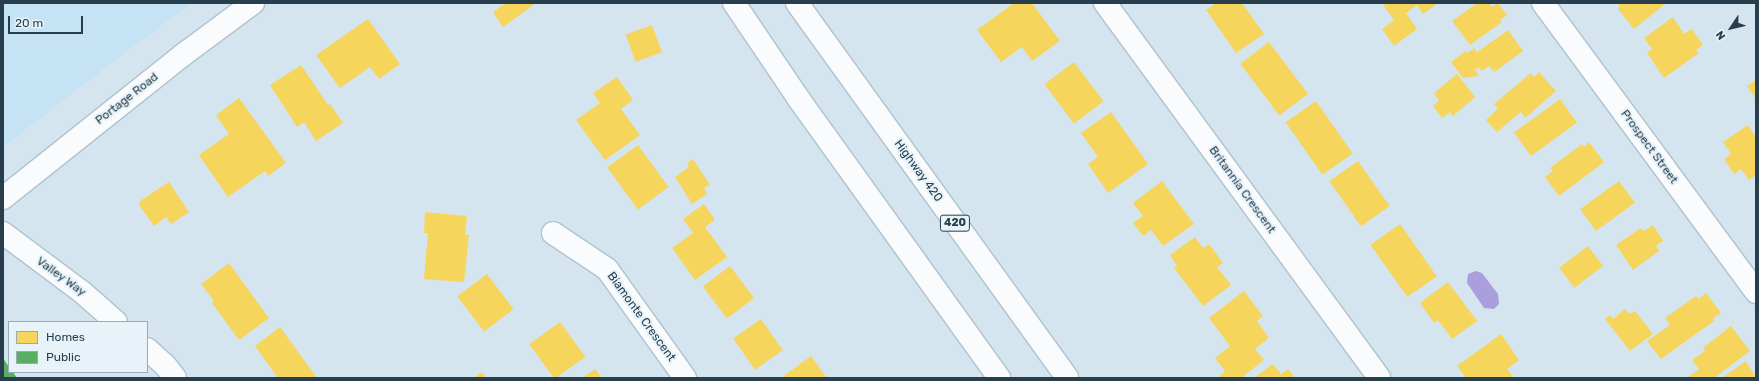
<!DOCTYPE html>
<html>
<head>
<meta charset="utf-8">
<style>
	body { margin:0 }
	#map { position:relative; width:1759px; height:381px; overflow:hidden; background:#d4e5f0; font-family:Rubik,sans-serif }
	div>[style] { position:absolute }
	.built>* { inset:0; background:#c6e2f5 }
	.water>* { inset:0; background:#ab9edd }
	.homes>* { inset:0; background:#f6d55c; transform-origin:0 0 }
	.public>* { inset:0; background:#5aae61 }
	.roads { filter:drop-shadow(1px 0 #afc2cd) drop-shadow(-1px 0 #afc2cd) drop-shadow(0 1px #afc2cd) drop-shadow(0 -1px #afc2cd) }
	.street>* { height:22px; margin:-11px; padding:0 11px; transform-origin:11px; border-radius:11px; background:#f9fbfd }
	.secondary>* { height:22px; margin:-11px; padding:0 11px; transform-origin:11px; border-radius:11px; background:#f9fbfd }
	.highway>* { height:22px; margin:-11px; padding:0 11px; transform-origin:11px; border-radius:11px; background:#f9fbfd }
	span { translate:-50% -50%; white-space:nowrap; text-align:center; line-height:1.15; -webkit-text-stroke:4px #e7f2f9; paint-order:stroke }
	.shield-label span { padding:1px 3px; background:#e7f2f9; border:1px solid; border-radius:3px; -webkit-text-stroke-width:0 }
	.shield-label { font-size:11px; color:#283e4d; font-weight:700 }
	.street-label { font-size:12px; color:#283e4d }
	.frame { position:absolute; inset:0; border:4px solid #283e4d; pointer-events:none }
	.legend { position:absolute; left:8px; top:321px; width:140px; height:52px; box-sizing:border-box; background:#e7f2f9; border:1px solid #9baab4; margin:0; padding:5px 7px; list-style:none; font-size:12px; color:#283e4d }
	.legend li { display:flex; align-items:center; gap:8px; height:20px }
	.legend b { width:20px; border:1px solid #9baab4 }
	.north { position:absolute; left:1711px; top:8px; width:40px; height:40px; -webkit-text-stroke:3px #e7f2f9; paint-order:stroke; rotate:235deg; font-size:11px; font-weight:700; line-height:16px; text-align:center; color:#283e4d }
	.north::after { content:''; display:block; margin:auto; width:14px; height:18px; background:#283e4d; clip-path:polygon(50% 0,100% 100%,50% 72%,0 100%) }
	.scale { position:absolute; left:8px; top:16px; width:75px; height:18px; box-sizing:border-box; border:2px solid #283e4d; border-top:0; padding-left:5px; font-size:12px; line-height:14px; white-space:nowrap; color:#283e4d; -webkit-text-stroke:3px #e7f2f9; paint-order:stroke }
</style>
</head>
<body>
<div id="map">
	<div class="built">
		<i style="clip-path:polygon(3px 3px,192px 3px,122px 55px,3px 147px)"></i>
	</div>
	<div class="water">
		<i style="clip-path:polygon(1476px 271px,1482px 273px,1498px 294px,1499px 304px,1494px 309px,1484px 308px,1467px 283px,1468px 274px)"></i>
	</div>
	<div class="homes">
		<i style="clip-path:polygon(503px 3px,536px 3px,503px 27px,493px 12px,504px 4px)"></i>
		<i style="clip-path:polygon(1014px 3px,1032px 3px,1060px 41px,1032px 61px,1022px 47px,1001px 62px,977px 30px)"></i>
		<i style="clip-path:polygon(1216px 3px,1242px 3px,1264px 34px,1236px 53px,1206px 10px)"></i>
		<i style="clip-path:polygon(1382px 3px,1438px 3px,1423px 14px,1417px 5px,1406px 13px,1417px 29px,1394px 46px,1382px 29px,1394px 20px)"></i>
		<i style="clip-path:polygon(1477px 3px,1489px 3px,1492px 7px,1498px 3px,1507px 15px,1500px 20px,1502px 22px,1470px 45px,1452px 21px)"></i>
		<i style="clip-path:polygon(1617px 3px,1662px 3px,1664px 5px,1634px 29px,1618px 9px,1620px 6px)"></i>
		<i style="clip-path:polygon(1673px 17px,1684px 34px,1692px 29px,1703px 45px,1696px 50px,1699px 53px,1664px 78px,1647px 53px,1652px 49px,1644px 38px)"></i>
		<i style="clip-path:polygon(368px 19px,400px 64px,379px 79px,370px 67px,340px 88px,316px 55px)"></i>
		<i style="left:652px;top:25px;width:29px;height:28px;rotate:70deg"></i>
		<i style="clip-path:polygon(1508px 30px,1523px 51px,1494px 72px,1489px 66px,1482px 71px,1479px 67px,1475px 70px,1479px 76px,1463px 78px,1451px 62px,1466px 51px,1468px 53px,1474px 48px,1477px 52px)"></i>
		<i style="left:1269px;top:42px;width:65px;height:36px;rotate:53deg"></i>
		<i style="left:1074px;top:62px;width:49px;height:37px;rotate:53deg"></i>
		<i style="clip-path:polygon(301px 65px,328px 105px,330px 104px,343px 123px,316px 141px,304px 122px,297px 127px,270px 85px)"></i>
		<i style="clip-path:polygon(1539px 72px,1556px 91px,1525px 118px,1521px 112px,1497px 132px,1486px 120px,1498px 109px,1494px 104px,1531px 73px,1534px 77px)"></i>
		<i style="clip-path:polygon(1457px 74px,1475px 97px,1453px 116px,1450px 112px,1442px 118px,1433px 106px,1439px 101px,1434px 93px)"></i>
		<i style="clip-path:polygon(617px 77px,633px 100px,621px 109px,640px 135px,605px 160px,576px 120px,600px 103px,593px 93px)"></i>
		<i style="clip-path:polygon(1756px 80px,1756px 99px,1747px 86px)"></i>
		<i style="clip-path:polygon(239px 98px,286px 163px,268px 176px,265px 171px,228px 197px,199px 155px,229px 134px,216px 115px)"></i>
		<i style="left:1560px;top:99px;width:29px;height:57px;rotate:54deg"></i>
		<i style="left:1316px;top:101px;width:64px;height:37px;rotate:55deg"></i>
		<i style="clip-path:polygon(1111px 112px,1148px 164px,1108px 193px,1088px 164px,1098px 157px,1081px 133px)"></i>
		<i style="clip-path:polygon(1748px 125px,1755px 136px,1756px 135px,1756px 175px,1749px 180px,1741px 169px,1734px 174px,1724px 159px,1731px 154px,1723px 142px)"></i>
		<i style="clip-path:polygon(1589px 142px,1604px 162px,1559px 196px,1545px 177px,1553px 171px,1550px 168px,1582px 144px,1584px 147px)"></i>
		<i style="left:638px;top:145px;width:52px;height:38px;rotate:54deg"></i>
		<i style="clip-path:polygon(693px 159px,710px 185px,704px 188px,707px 194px,692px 204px,675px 177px,689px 167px,687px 163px)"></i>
		<i style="left:1358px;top:161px;width:55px;height:35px;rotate:55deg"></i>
		<i style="clip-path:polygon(1162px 181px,1194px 224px,1163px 246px,1151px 230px,1143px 236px,1133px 223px,1143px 216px,1133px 203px)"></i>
		<i style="left:1619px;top:181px;width:27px;height:48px;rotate:54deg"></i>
		<i style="clip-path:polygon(169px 182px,189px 212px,171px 224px,166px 217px,154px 226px,139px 205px,140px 201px)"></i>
		<i style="clip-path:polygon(704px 204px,715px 220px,705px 227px,727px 257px,695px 280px,672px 248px,693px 233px,683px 219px)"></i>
		<i style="clip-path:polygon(425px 212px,467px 216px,465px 235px,469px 235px,464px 282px,424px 279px,428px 233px,424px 233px)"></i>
		<i style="left:1400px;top:224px;width:64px;height:36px;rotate:55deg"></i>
		<i style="clip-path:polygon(1653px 225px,1663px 241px,1656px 246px,1659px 251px,1633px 270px,1616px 245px,1641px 228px,1644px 231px)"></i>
		<i style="clip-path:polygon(1195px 237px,1203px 248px,1209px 244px,1223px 263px,1217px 267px,1231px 285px,1203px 306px,1174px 268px,1177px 266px,1170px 255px)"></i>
		<i style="left:1588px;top:246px;width:25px;height:36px;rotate:53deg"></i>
		<i style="clip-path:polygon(229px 263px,269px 318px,239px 340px,212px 303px,214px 301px,201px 284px)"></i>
		<i style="left:730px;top:266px;width:40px;height:34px;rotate:53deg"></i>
		<i style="left:487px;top:274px;width:44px;height:37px;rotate:53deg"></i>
		<i style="clip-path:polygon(1448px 282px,1477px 321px,1452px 339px,1438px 320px,1434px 323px,1420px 303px)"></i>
		<i style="clip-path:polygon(1244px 291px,1263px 316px,1257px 321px,1269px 338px,1255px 349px,1264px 360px,1241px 378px,1218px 378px,1225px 371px,1215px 358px,1230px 346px,1209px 318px)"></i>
		<i style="clip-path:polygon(1706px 293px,1721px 313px,1713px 318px,1714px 321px,1661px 359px,1647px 341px,1670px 325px,1665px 318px,1696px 296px,1698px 299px)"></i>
		<i style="clip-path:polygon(1625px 309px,1630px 314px,1635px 311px,1653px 334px,1630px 351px,1605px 319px,1610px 315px,1613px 319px)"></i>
		<i style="left:761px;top:319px;width:38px;height:34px;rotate:55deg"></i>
		<i style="left:560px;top:322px;width:43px;height:38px;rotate:54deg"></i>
		<i style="clip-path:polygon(1731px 326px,1750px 351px,1714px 378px,1687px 378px,1699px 369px,1692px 360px,1705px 351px,1703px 348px)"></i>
		<i style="clip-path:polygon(280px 327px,317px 378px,278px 378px,255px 346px)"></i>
		<i style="clip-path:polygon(1501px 334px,1519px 360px,1507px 369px,1514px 378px,1466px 378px,1457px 366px)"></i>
		<i style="clip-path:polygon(811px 356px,827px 378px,781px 378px)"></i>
		<i style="clip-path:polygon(1746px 361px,1756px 378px,1722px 378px)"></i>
		<i style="clip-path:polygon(1273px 364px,1281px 374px,1288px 369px,1295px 378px,1254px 378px)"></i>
		<i style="clip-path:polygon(595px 369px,602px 378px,582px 378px)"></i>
		<i style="clip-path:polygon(482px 372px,486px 378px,473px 378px)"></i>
	</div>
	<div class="public">
		<i style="clip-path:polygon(3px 358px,9px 367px,9px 372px,13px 372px,17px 378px,3px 378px)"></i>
	</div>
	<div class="roads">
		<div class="street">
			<i style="left:1105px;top:3px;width:464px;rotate:53.8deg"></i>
			<i style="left:1543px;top:3px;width:359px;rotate:53.6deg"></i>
			<i style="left:553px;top:233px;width:65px;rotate:33.7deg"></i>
			<i style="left:607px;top:269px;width:134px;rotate:54.4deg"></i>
		</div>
		<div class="secondary">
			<i style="left:3px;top:198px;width:231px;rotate:-38.5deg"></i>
			<i style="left:184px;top:54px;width:86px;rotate:-36.5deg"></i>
			<i style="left:3px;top:233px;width:99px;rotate:36.8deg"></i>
			<i style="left:82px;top:292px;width:45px;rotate:41.4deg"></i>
			<i style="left:147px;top:349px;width:24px;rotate:42deg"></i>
			<i style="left:165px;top:365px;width:16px;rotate:52deg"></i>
		</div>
		<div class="highway">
			<i style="left:734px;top:3px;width:115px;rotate:56deg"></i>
			<i style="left:798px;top:98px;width:345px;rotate:54.3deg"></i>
			<i style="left:797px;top:3px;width:462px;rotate:54.2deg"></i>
		</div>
	</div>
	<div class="shield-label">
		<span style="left:955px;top:223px">420</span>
	</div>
	<div class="street-label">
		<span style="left:127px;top:99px;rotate:-38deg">Portage Road</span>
		<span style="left:1649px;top:147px;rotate:54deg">Prospect Street</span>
		<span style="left:918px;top:171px;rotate:54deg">Highway 420</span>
		<span style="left:1242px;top:190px;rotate:54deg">Britannia Crescent</span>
		<span style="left:61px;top:277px;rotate:36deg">Valley Way</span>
		<span style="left:641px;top:317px;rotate:54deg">Biamonte Crescent</span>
	</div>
	<div class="frame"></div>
	<ul class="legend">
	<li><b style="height:11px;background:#f6d55c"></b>Homes</li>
	<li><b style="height:11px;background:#5aae61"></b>Public</li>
	</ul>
	<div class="north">N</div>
	<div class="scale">20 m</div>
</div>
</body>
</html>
